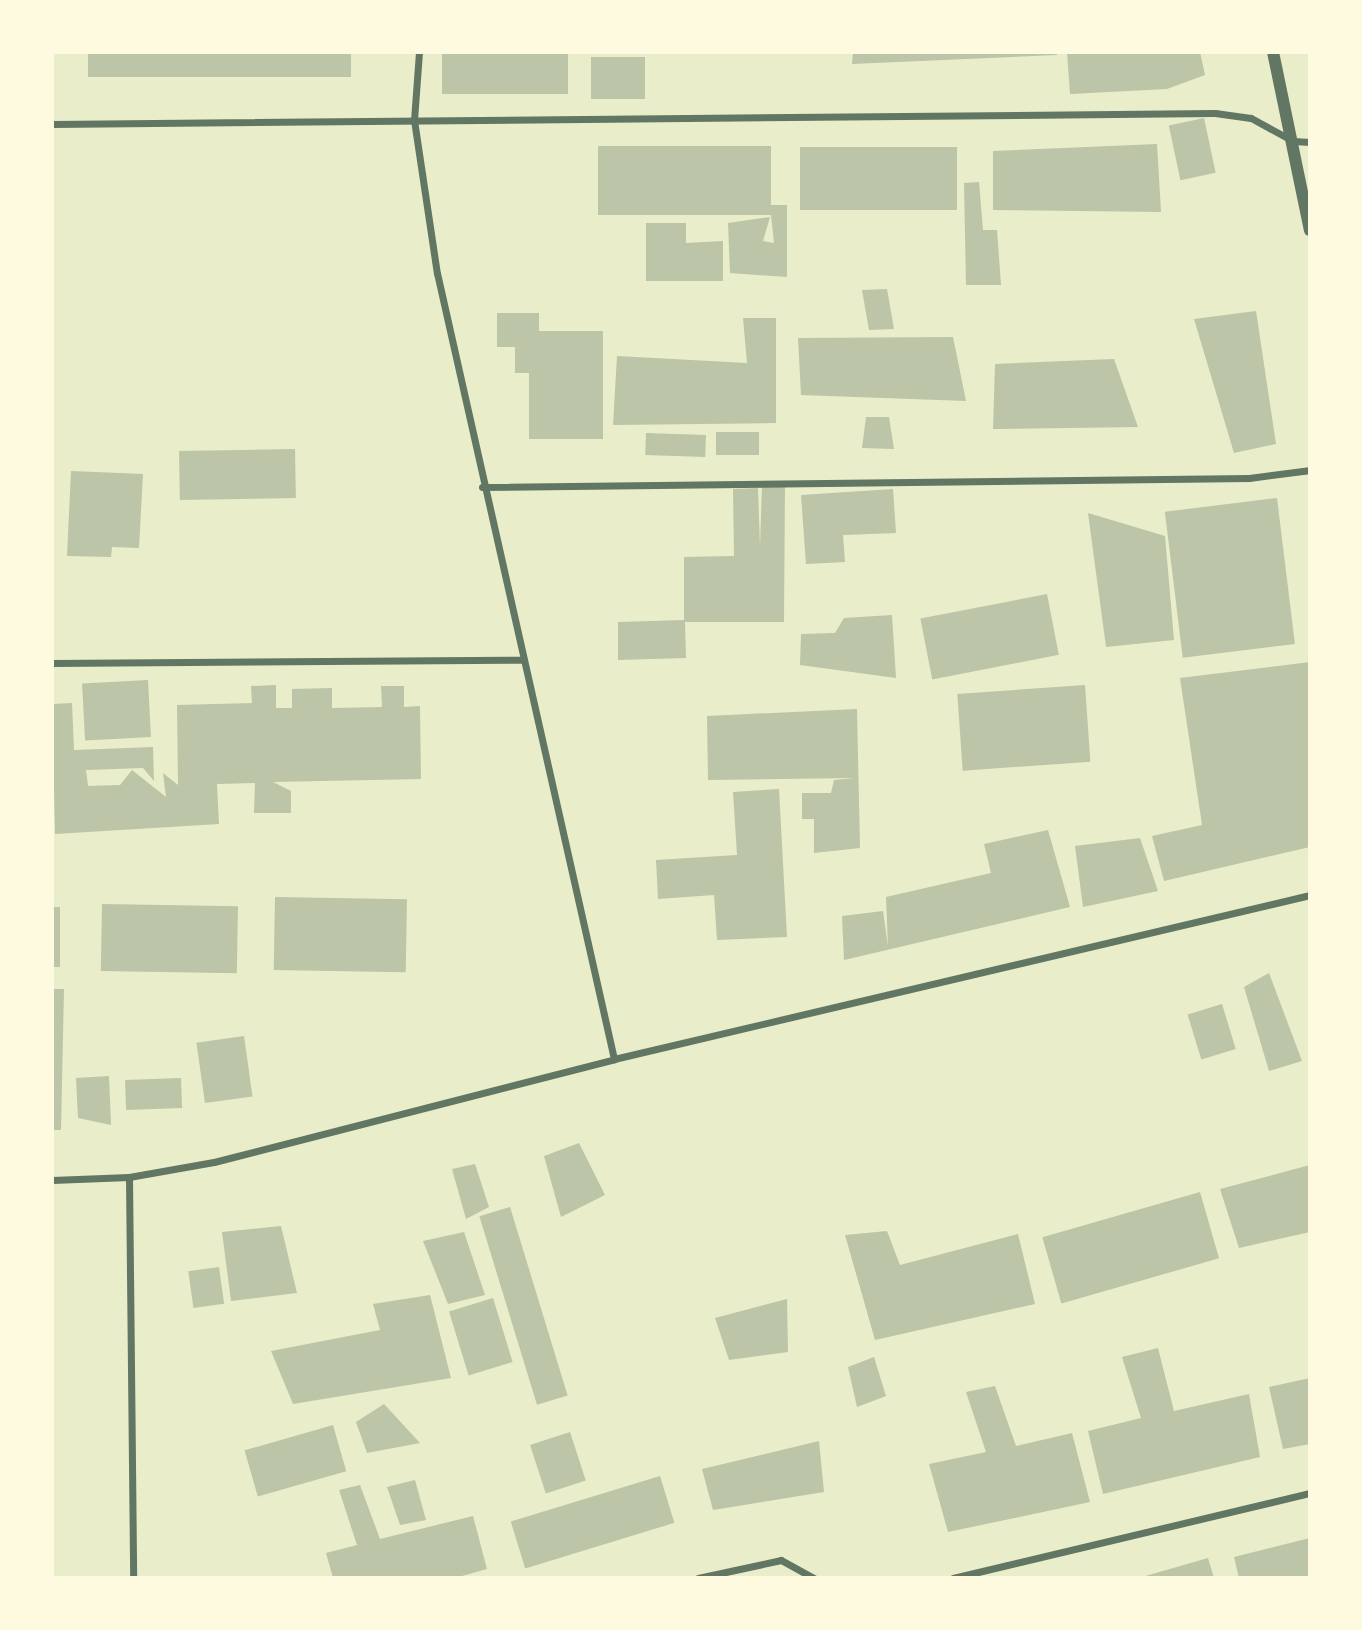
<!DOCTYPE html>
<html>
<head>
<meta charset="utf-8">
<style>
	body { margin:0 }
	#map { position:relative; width:1362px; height:1630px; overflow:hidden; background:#e9edc9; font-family:"Work Sans",sans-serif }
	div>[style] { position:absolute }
	.building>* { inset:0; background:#bcc5a7; transform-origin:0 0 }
	.minor>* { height:7px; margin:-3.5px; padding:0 3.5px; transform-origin:3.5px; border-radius:3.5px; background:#617663 }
	.tertiary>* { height:12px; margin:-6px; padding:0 6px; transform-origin:6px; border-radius:6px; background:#617663 }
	span { translate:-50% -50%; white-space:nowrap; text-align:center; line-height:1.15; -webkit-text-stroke:5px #fefae0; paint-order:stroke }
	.frame { position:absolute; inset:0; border:54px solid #fefae0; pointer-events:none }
</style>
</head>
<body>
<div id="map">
	<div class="building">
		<i style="left:88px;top:52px;width:263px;height:25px"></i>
		<i style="clip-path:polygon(853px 52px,1057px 52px,1057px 55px,852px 64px)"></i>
		<i style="clip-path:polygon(1067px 52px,1200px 52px,1205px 75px,1167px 89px,1070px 94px)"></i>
		<i style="left:442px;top:54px;width:126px;height:40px"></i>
		<i style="left:591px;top:57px;width:54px;height:42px"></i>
		<i style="left:1204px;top:118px;width:56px;height:36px;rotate:78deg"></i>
		<i style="clip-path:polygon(1157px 144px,1161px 212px,993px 210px,993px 151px)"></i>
		<i style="left:598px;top:146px;width:173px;height:69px"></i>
		<i style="left:957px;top:147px;width:63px;height:157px;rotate:90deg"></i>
		<i style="clip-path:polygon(979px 182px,983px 230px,997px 230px,1001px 285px,966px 285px,964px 183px)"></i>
		<i style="clip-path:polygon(770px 205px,787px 205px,787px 277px,730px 273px,728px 223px,770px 217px,763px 241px,774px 243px)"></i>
		<i style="clip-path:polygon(646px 223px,686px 223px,686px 243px,723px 241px,723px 281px,646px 281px)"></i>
		<i style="clip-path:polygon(887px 289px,894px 329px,869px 330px,862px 290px)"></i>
		<i style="clip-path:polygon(1256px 311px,1276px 444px,1234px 453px,1194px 319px)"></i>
		<i style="clip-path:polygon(497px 313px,539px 313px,539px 331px,603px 331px,603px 439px,529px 439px,529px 373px,515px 373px,515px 347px,497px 347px)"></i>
		<i style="clip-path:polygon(743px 318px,776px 318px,776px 423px,613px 425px,617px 356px,747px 363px)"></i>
		<i style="clip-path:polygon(953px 337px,966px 401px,801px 395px,798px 338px)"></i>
		<i style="clip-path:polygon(1114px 359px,1138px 427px,993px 429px,995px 364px)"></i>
		<i style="clip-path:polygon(866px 417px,889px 417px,894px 449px,862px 448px)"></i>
		<i style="left:759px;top:432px;width:23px;height:43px;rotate:90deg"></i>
		<i style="left:646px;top:433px;width:60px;height:22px;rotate:2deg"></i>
		<i style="left:295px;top:449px;width:49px;height:116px;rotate:89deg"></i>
		<i style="clip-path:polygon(71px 471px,143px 474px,139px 548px,112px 547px,111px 557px,67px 556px)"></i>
		<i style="clip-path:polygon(762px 485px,785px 485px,784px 622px,685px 622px,686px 658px,618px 660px,618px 622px,684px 620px,684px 557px,734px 556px,733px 489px,758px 488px,760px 546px)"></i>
		<i style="clip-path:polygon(893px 489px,896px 533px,843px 535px,845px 562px,806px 564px,801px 495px)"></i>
		<i style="left:1277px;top:498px;width:147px;height:113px;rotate:83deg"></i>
		<i style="clip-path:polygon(1088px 513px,1165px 536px,1174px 640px,1106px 647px)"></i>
		<i style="left:1047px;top:594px;width:62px;height:129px;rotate:79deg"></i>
		<i style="clip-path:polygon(892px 615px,896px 678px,800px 665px,801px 634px,835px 633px,844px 618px)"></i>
		<i style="clip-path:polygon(1310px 662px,1310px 847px,1164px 881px,1152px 836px,1202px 825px,1180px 678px)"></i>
		<i style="left:148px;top:680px;width:57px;height:66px;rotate:87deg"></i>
		<i style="clip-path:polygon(276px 685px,276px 708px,292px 708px,292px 689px,332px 688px,332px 708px,382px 707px,381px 686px,404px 686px,404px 707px,420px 706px,421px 779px,273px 782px,291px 791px,291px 813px,254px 813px,255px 783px,217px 784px,219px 824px,55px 834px,52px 704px,72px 703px,74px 750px,153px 747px,154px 781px,143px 768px,86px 770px,88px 786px,120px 785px,132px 770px,166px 797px,163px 773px,178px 785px,177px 705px,252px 703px,251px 686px)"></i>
		<i style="left:1085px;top:685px;width:77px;height:128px;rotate:86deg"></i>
		<i style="clip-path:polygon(857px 709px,860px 848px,814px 853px,814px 819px,802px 819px,802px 793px,831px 793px,834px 780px,855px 778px,708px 780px,707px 716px)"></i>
		<i style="clip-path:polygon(779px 789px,787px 937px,717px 940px,714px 895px,658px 899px,656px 860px,737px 855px,733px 792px)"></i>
		<i style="clip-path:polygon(1048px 830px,1070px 907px,844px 960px,842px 916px,883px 911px,888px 946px,886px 897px,991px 873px,984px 844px)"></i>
		<i style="clip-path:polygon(1140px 838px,1158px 891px,1083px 907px,1075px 846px)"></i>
		<i style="left:275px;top:897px;width:132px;height:73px;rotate:1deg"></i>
		<i style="left:102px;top:904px;width:136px;height:67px;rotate:1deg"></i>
		<i style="left:52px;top:907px;width:8px;height:60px"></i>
		<i style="clip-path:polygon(1269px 973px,1302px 1061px,1269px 1071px,1244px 987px)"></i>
		<i style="clip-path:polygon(52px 989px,64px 989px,61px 1130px,52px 1130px)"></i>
		<i style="left:1222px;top:1004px;width:47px;height:36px;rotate:73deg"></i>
		<i style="left:244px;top:1036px;width:61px;height:48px;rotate:82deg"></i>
		<i style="clip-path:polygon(109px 1076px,111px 1125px,78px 1118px,76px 1078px)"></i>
		<i style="left:181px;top:1078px;width:30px;height:56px;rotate:88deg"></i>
		<i style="clip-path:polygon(579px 1143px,605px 1195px,561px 1217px,544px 1156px)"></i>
		<i style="clip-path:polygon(475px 1164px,489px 1207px,466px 1219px,452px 1169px)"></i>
		<i style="clip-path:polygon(1310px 1165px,1310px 1232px,1239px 1248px,1220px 1189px)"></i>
		<i style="left:1200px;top:1192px;width:69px;height:164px;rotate:74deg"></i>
		<i style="left:510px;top:1207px;width:197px;height:32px;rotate:73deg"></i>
		<i style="clip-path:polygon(281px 1226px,297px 1293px,231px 1301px,222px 1232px)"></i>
		<i style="clip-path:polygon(887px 1231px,900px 1265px,1018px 1234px,1035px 1304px,875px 1340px,845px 1235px)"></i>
		<i style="clip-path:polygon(464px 1232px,485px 1295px,448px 1304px,423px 1241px)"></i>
		<i style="left:219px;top:1267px;width:37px;height:31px;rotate:82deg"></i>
		<i style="clip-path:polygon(430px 1295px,451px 1378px,293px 1404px,271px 1351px,380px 1330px,373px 1304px)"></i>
		<i style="left:493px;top:1298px;width:67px;height:46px;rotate:73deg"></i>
		<i style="clip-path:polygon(787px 1299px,788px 1352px,729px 1360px,715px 1318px)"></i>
		<i style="clip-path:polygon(1158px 1348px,1174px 1411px,1249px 1394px,1260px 1457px,1103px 1494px,1088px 1431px,1141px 1418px,1122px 1357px)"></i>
		<i style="clip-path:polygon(874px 1357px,886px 1396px,857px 1407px,848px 1367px)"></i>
		<i style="clip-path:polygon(1310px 1378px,1310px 1444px,1283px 1449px,1269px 1387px)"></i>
		<i style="clip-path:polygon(995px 1386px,1016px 1446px,1072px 1433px,1090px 1502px,948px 1532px,929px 1464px,986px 1452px,966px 1392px)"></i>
		<i style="clip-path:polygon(384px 1404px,420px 1443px,367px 1453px,356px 1422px)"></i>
		<i style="left:333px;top:1425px;width:48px;height:92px;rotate:74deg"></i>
		<i style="left:570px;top:1432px;width:51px;height:42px;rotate:72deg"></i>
		<i style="clip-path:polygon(819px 1441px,824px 1492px,713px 1510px,702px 1469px)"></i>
		<i style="left:660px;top:1476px;width:49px;height:156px;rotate:73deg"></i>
		<i style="clip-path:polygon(415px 1480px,426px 1520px,400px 1525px,387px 1487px)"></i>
		<i style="clip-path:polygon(360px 1485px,380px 1539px,473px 1516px,487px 1569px,455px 1578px,333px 1578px,326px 1553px,357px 1545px,339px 1490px)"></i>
		<i style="clip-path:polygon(1310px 1538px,1310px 1578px,1239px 1578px,1234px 1557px)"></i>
		<i style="clip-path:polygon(1208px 1558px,1214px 1578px,1142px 1578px,1142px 1577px)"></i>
	</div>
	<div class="minor">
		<i style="left:419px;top:52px;width:68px;rotate:94.2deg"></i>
		<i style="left:414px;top:120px;width:155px;rotate:81.5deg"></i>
		<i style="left:437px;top:273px;width:806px;rotate:77.31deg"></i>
		<i style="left:52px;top:124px;width:1163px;rotate:-0.54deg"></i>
		<i style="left:1215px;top:113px;width:36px;rotate:8deg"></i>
		<i style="left:1251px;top:118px;width:48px;rotate:28.7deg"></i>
		<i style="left:1293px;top:141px;width:17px;rotate:3deg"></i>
		<i style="left:482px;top:487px;width:767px;rotate:-0.67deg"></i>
		<i style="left:1249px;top:478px;width:62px;rotate:-7.5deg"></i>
		<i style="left:52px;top:663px;width:470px;rotate:-0.4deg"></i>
		<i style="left:129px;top:1177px;width:401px;rotate:89.4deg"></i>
		<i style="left:52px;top:1180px;width:77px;rotate:-2.2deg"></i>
		<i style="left:129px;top:1177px;width:86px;rotate:-10deg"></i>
		<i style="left:214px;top:1162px;width:413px;rotate:-14.4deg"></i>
		<i style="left:614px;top:1059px;width:715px;rotate:-13.26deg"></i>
		<i style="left:698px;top:1578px;width:85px;rotate:-12.2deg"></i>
		<i style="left:781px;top:1560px;width:38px;rotate:29deg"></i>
		<i style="left:953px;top:1578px;width:367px;rotate:-13.4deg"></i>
	</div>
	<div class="tertiary">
		<i style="left:1273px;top:52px;width:182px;rotate:78.3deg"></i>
	</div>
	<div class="frame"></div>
</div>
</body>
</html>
